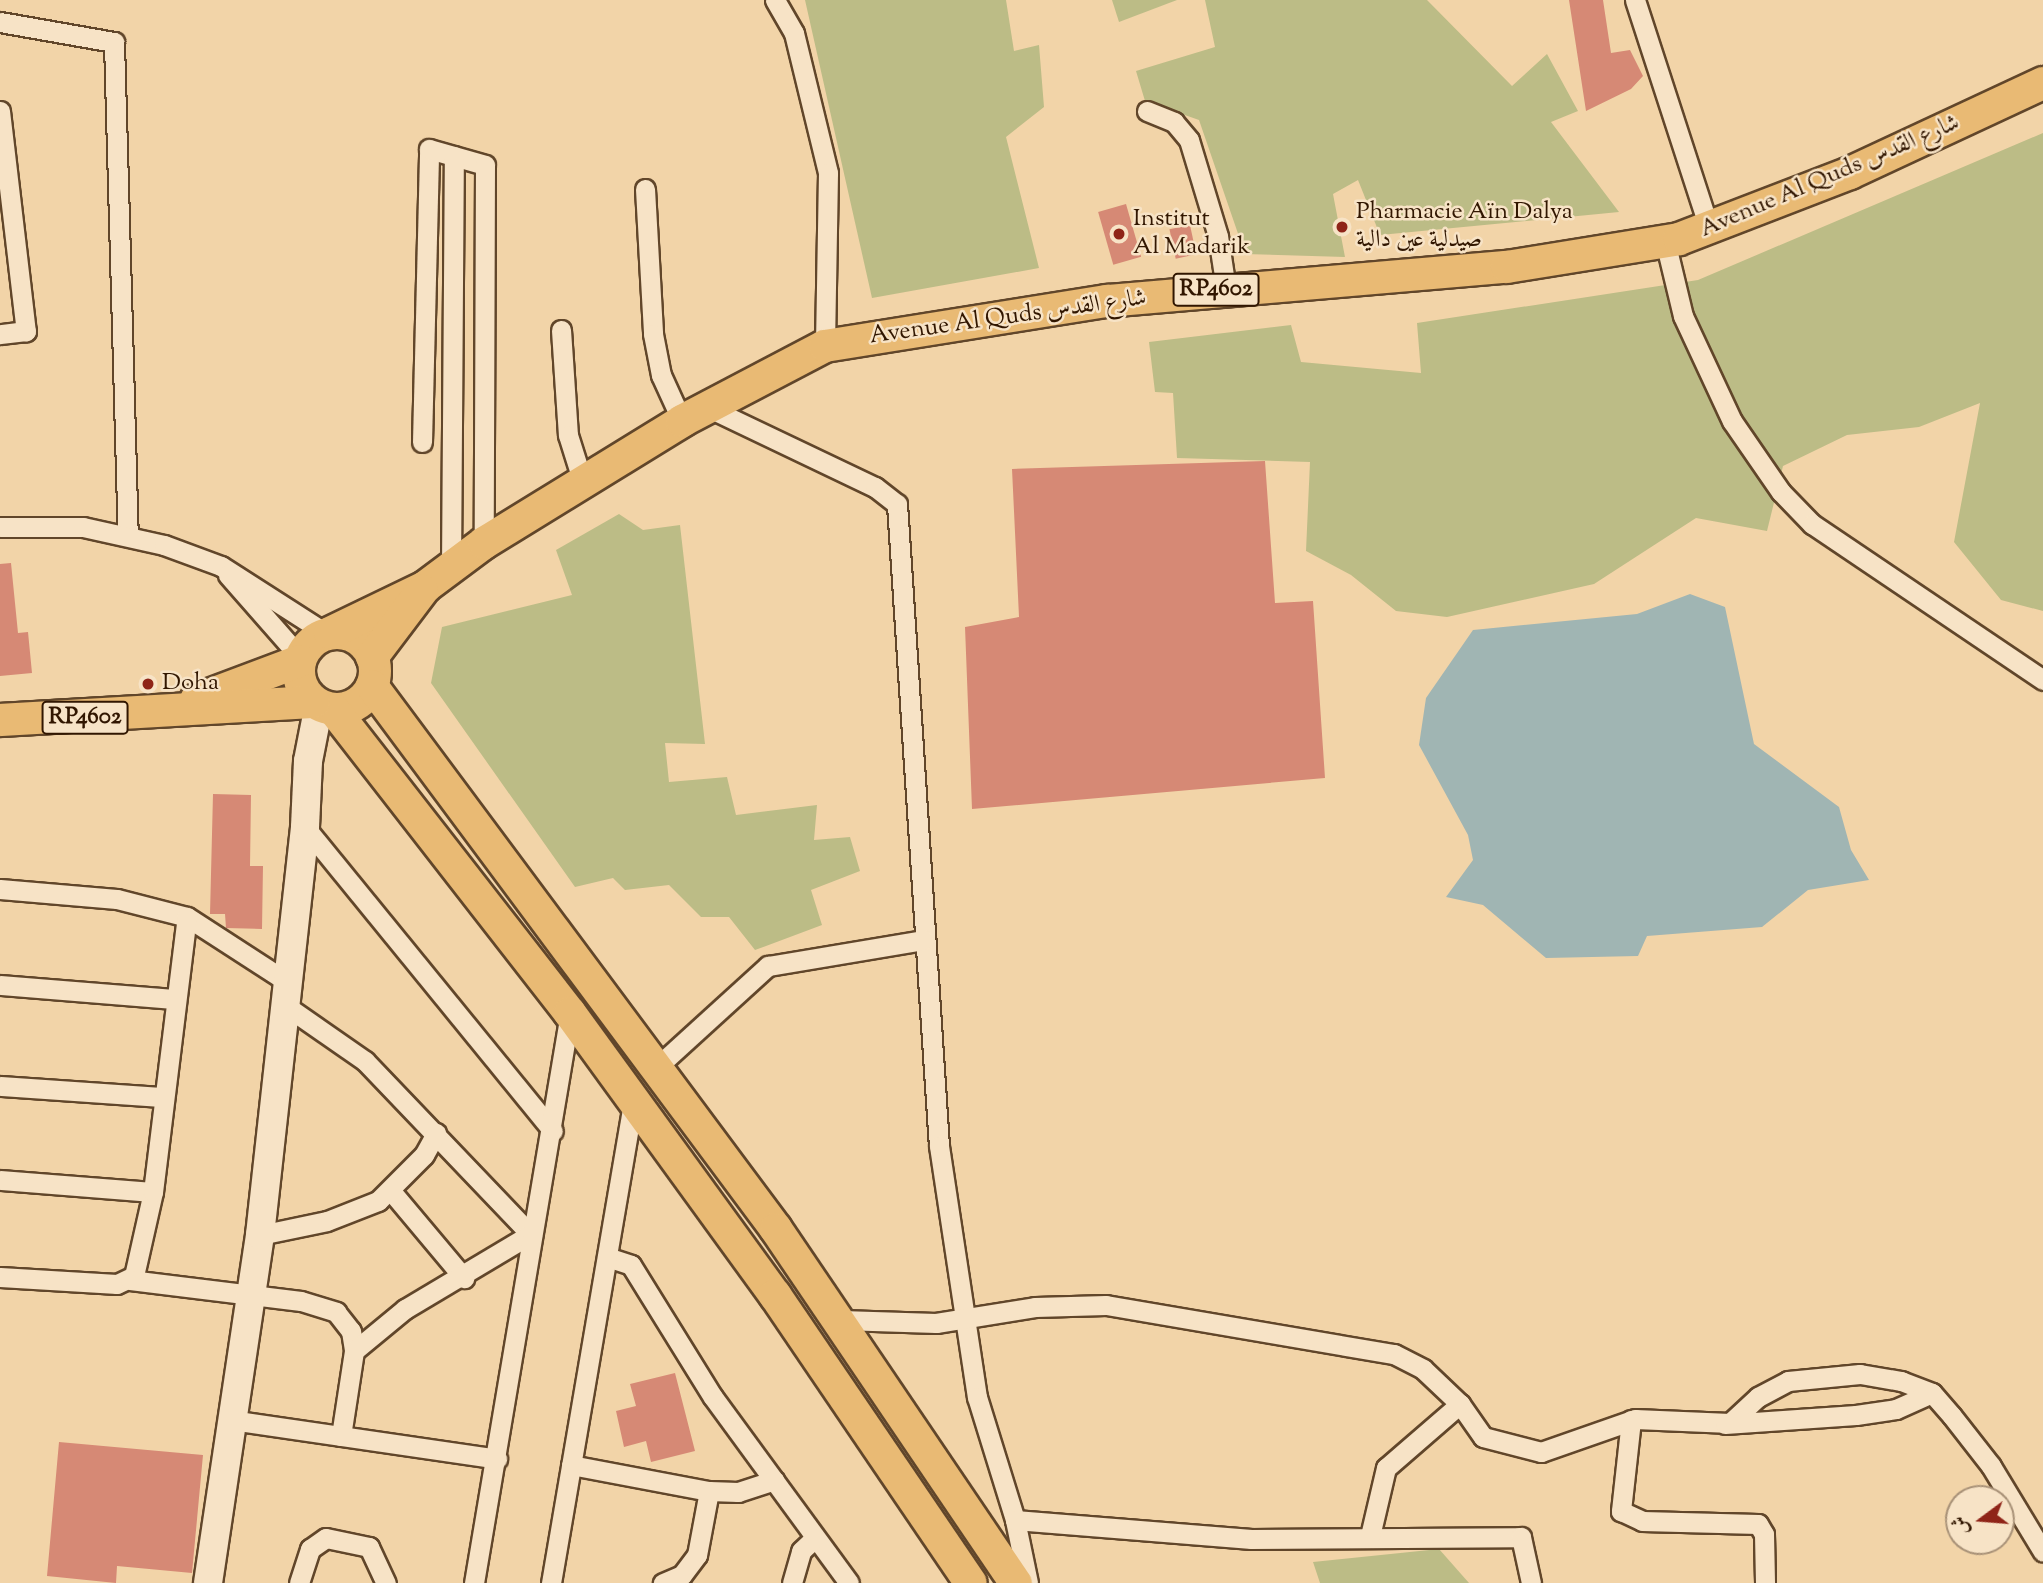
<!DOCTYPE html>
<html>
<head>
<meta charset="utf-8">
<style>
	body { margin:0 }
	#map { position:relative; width:2043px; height:1583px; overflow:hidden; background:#f2d4a8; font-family:"Sorts Mill Goudy",Amiri,serif }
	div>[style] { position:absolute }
	.green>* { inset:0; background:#bcbc86 }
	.water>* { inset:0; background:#a0b5b3 }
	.building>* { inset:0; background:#d68975; transform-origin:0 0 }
	.roads { filter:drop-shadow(2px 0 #61462a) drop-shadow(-2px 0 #61462a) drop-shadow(0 2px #61462a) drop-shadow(0 -2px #61462a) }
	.street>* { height:19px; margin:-9.5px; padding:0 9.5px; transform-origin:9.5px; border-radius:9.5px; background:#f7e3c6 }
	.secondary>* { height:28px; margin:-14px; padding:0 14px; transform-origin:14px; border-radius:14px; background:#f7e3c6 }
	.primary>* { height:32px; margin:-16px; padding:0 16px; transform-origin:16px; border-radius:16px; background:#e9ba74 }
	.primary>.ring { margin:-16px; padding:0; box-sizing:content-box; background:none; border:32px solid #e9ba74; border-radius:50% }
	.dots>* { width:19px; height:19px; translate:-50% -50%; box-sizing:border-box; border:4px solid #f7e3c6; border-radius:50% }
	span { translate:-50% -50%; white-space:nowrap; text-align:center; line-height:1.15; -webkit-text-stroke:5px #f7e3c6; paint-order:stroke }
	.shield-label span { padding:2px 5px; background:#f7e3c6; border:2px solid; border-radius:5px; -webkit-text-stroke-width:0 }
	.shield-label { font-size:23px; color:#311600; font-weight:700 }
	.street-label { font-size:24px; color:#311600 }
	.poi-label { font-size:24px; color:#311600 }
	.left { translate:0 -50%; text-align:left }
	.north { position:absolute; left:1945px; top:1485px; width:70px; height:70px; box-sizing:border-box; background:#f7e3c6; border:2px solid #a89177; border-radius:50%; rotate:254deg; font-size:19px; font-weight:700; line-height:28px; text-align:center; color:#311600 }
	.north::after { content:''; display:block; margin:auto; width:24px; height:32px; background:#8f2418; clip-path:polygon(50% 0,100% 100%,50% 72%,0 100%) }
</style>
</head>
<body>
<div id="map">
	<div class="green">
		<i style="clip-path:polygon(805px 0,1006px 0,1014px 51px,1039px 45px,1044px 107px,1006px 137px,1039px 268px,872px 298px)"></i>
		<i style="clip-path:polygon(1112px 0,1177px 0,1119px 22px)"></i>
		<i style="clip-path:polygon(1205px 0,1427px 0,1512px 86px,1547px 54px,1578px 111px,1551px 122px,1619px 212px,1380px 235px,1358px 180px,1333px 194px,1345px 257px,1245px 254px,1199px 120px,1145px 101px,1136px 71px,1215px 47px)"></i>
		<i style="clip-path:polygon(2043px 133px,2043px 611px,2001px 600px,1954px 542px,1980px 403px,1919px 427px,1847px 435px,1783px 466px,1767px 531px,1696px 518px,1594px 584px,1447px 617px,1396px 611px,1351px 575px,1306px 551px,1310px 462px,1177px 458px,1173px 393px,1155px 392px,1149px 342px,1291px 325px,1301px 362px,1421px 373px,1417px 323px,1698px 280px)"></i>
		<i style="clip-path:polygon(619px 514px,643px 530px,680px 525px,705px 744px,665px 743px,669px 782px,727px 777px,736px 815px,817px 805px,814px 840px,850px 837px,860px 871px,811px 890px,822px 925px,755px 950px,729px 917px,701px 917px,669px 885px,625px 890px,613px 878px,575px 887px,431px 683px,442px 627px,572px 595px,556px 550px)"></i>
		<i style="clip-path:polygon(1439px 1549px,1469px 1583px,1320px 1583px,1313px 1562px)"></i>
	</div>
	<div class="water">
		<i style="clip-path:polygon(1690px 594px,1725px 607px,1754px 744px,1839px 807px,1851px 850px,1869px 880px,1808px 890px,1762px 927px,1647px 936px,1638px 956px,1546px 958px,1483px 905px,1446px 897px,1473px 860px,1468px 835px,1419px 745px,1426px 698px,1473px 630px,1637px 614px)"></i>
	</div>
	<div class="building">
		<i style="clip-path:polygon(1569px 0,1603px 0,1611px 53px,1630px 50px,1643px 76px,1631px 89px,1586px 111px)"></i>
		<i style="left:1126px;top:204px;width:55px;height:29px;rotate:74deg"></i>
		<i style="left:1190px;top:225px;width:30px;height:21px;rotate:78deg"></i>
		<i style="clip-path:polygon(1265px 461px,1275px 603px,1313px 601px,1325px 778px,972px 809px,965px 627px,1019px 617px,1012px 469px)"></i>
		<i style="clip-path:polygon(11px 563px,18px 633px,28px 632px,32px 673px,0 676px,0 564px)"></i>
		<i style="clip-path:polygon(213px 794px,251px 795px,250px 866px,263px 866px,262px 929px,226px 928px,225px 914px,210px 914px)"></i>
		<i style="clip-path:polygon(675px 1373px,695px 1451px,651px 1462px,646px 1441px,624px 1447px,616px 1411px,636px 1406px,630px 1384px)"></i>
		<i style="clip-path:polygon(59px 1442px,203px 1455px,192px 1573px,117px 1566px,116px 1583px,47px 1576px)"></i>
	</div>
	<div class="roads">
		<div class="street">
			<i style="left:775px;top:0;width:38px;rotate:60deg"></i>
			<i style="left:794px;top:33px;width:144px;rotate:76.3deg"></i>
			<i style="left:828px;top:173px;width:173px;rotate:91deg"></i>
			<i style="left:1635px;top:0;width:243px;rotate:72deg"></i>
			<i style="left:0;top:22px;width:116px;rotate:10deg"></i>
			<i style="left:114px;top:42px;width:494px;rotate:88.4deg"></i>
			<i style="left:0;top:111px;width:222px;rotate:83.3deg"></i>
			<i style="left:26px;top:331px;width:26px;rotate:173deg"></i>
			<i style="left:1147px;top:111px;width:29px;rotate:22deg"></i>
			<i style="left:1174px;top:122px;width:23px;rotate:50deg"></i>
			<i style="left:1189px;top:140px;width:100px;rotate:73.2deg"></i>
			<i style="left:1218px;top:236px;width:54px;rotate:81.4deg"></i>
			<i style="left:645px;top:189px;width:145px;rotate:86.8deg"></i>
			<i style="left:653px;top:334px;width:42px;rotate:79deg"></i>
			<i style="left:661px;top:375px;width:51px;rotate:65.5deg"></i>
			<i style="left:1665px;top:241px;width:77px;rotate:76.5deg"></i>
			<i style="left:1683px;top:316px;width:116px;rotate:65deg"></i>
			<i style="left:1732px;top:421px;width:86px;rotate:55.4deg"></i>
			<i style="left:1781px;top:492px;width:45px;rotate:45.9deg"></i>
			<i style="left:1812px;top:524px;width:279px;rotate:34deg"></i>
			<i style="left:561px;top:330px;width:105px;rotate:86.2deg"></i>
			<i style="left:568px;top:435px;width:50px;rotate:72.6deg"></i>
			<i style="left:707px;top:407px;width:186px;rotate:25.5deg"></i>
			<i style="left:875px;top:487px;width:28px;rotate:38deg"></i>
			<i style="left:897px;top:504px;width:643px;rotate:86.26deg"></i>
			<i style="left:939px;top:1146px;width:254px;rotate:81.4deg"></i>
			<i style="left:977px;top:1397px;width:129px;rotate:72.8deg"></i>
			<i style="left:1015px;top:1520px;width:64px;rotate:78.3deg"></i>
			<i style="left:422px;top:442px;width:293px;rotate:-88.6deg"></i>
			<i style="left:429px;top:149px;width:58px;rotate:15.9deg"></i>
			<i style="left:485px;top:165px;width:378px;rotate:90.2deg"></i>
			<i style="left:0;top:527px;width:83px"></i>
			<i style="left:83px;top:527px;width:83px;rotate:12.5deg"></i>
			<i style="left:164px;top:545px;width:61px;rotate:20.2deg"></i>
			<i style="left:221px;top:566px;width:126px;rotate:32.7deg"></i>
			<i style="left:451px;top:569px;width:413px;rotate:-89.6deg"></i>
			<i style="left:228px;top:575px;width:111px;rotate:48.7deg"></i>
			<i style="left:305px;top:827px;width:392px;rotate:50.8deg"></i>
			<i style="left:0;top:889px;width:117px;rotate:4.9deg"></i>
			<i style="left:117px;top:899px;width:72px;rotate:14.4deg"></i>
			<i style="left:187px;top:917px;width:121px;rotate:32.9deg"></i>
			<i style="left:0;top:985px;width:174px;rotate:4.6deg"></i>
			<i style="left:286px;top:1006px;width:96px;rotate:34.8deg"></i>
			<i style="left:365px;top:1061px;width:242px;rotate:46.3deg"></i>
			<i style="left:658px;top:1066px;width:149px;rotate:-42.3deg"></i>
			<i style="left:768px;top:966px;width:158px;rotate:-9.5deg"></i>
			<i style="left:0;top:1086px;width:163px;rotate:3.9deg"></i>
			<i style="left:0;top:1180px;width:153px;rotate:4.5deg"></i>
			<i style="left:391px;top:1191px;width:114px;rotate:50deg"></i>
			<i style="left:260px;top:1235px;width:68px;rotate:-11.8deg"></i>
			<i style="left:327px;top:1221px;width:55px;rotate:-21.4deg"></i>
			<i style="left:378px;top:1201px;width:65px;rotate:-45deg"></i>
			<i style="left:424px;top:1155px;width:25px;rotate:-61deg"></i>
			<i style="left:607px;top:1257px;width:25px;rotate:18deg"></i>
			<i style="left:631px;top:1265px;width:155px;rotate:58.2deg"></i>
			<i style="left:713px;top:1397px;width:230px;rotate:53.8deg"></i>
			<i style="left:0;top:1277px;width:117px;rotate:3.4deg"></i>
			<i style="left:117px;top:1284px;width:19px;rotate:-25deg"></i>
			<i style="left:134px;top:1276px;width:86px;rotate:-77.3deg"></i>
			<i style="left:153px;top:1192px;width:277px;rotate:-83deg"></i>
			<i style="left:130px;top:1280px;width:172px;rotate:7deg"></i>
			<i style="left:301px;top:1301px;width:37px;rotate:17deg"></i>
			<i style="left:336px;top:1312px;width:24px;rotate:52deg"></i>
			<i style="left:351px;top:1331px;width:20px;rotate:81deg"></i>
			<i style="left:354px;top:1351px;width:86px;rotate:98.7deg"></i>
			<i style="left:841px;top:1320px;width:95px;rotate:1.8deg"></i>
			<i style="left:936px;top:1323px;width:100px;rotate:-9.2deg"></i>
			<i style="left:1035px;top:1307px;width:71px;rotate:-1.6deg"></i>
			<i style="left:1106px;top:1305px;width:292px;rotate:9.7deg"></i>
			<i style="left:1394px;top:1354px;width:33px;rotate:27deg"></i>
			<i style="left:1423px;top:1369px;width:51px;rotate:43.4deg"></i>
			<i style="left:1460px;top:1404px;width:40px;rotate:55.1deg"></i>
			<i style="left:1483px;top:1437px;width:60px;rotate:14.5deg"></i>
			<i style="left:1541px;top:1452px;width:100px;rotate:-19.3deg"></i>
			<i style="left:1635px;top:1419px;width:95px;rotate:2.4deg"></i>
			<i style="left:1730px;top:1423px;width:38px;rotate:-43deg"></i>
			<i style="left:1758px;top:1397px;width:34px;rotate:-28deg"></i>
			<i style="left:1788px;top:1381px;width:72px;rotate:-5.6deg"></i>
			<i style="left:1860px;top:1374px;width:42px;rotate:9.7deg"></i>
			<i style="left:1901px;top:1381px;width:33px;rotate:21deg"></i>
			<i style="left:1932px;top:1393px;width:30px;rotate:49deg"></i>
			<i style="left:1952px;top:1416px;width:63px;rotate:52deg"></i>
			<i style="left:1991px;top:1466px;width:100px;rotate:58.8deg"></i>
			<i style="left:354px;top:1351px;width:66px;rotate:-39.5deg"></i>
			<i style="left:405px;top:1309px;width:144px;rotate:-30.8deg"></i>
			<i style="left:231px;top:1420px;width:269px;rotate:8.3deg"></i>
			<i style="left:1631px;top:1420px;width:92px;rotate:96.3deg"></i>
			<i style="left:1621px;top:1511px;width:23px;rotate:25deg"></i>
			<i style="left:1642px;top:1521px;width:116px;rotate:1.5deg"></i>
			<i style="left:1758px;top:1524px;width:12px;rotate:59deg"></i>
			<i style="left:1764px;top:1534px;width:49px;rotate:88.8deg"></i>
			<i style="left:1725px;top:1424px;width:131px;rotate:-3.9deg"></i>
			<i style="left:1856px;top:1415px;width:40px;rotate:-8.5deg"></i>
			<i style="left:1896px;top:1409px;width:39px;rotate:-24deg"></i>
			<i style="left:571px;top:1465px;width:140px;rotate:10.7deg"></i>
			<i style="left:709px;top:1491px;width:65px;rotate:100.6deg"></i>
			<i style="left:697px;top:1555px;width:25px;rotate:127deg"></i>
			<i style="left:682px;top:1575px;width:21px;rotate:157deg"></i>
			<i style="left:709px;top:1491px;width:29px;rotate:2deg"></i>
			<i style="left:738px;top:1492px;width:38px;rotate:-18deg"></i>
			<i style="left:1015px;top:1520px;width:237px;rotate:4.6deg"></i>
			<i style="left:1251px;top:1539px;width:270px;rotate:-0.4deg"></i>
			<i style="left:1521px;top:1537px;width:47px;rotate:77.7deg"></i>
			<i style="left:1370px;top:1536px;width:70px;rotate:-76.8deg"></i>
			<i style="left:1386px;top:1468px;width:98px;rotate:-40.9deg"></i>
			<i style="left:299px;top:1583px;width:36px;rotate:-72deg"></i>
			<i style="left:310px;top:1549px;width:19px;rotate:-35deg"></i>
			<i style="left:326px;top:1538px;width:44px;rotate:11.8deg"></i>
			<i style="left:369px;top:1547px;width:40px;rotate:65deg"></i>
			<i style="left:474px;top:1583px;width:578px;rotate:-80.44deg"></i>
			<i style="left:551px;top:1583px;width:487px;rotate:-80.3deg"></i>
			<i style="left:792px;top:1583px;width:33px;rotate:-74deg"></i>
			<i style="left:801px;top:1551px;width:19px;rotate:-43deg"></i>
		</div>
		<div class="secondary">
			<i style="left:208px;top:1583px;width:352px;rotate:-81.5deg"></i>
			<i style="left:260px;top:1235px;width:410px;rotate:-83.7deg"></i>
			<i style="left:305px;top:827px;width:66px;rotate:-87.4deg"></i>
			<i style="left:308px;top:761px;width:57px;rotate:-78.9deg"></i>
		</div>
		<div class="primary">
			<i class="ring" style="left:299px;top:633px;width:44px;height:44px"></i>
			<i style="left:330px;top:633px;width:106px;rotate:-25.8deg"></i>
			<i style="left:425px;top:587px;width:74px;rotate:-36.7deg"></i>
			<i style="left:484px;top:543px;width:233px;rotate:-31.6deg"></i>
			<i style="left:682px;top:421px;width:161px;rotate:-27.7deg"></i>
			<i style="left:825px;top:346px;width:286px;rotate:-9.1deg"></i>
			<i style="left:1107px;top:301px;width:401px;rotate:-4.9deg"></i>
			<i style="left:1507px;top:267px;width:174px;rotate:-9.2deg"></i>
			<i style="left:1679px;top:239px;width:183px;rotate:-21.1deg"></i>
			<i style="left:1850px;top:173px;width:213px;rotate:-25deg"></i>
			<i style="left:372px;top:657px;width:83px;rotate:-52.9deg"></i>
			<i style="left:372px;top:686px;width:677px;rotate:53.35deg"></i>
			<i style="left:776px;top:1229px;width:428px;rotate:55.9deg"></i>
			<i style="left:196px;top:700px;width:111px;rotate:-20.6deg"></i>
			<i style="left:334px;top:710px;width:384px;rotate:52.1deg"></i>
			<i style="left:570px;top:1013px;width:349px;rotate:54deg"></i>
			<i style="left:775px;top:1295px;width:348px;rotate:55.8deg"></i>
			<i style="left:0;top:720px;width:314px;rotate:-3.3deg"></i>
		</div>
	</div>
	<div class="dots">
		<i style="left:1342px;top:227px;background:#8f2418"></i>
		<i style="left:1119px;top:234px;background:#8f2418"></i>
		<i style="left:148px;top:684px;background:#8f2418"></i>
	</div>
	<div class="shield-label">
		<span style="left:1216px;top:290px">RP4602</span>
		<span style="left:85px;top:718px">RP4602</span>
	</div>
	<div class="street-label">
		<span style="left:1830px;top:177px;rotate:-23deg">Avenue Al Quds شارع القدس</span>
		<span style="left:1008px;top:318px;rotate:-8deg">Avenue Al Quds شارع القدس</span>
	</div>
	<div class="poi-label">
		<span class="left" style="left:1356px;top:227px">Pharmacie Aïn Dalya<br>صيدلية عين دالية</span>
		<span class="left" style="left:1133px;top:234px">Institut<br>Al Madarik</span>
		<span class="left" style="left:162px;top:684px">Doha</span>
	</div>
	<div class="north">ش</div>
</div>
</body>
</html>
